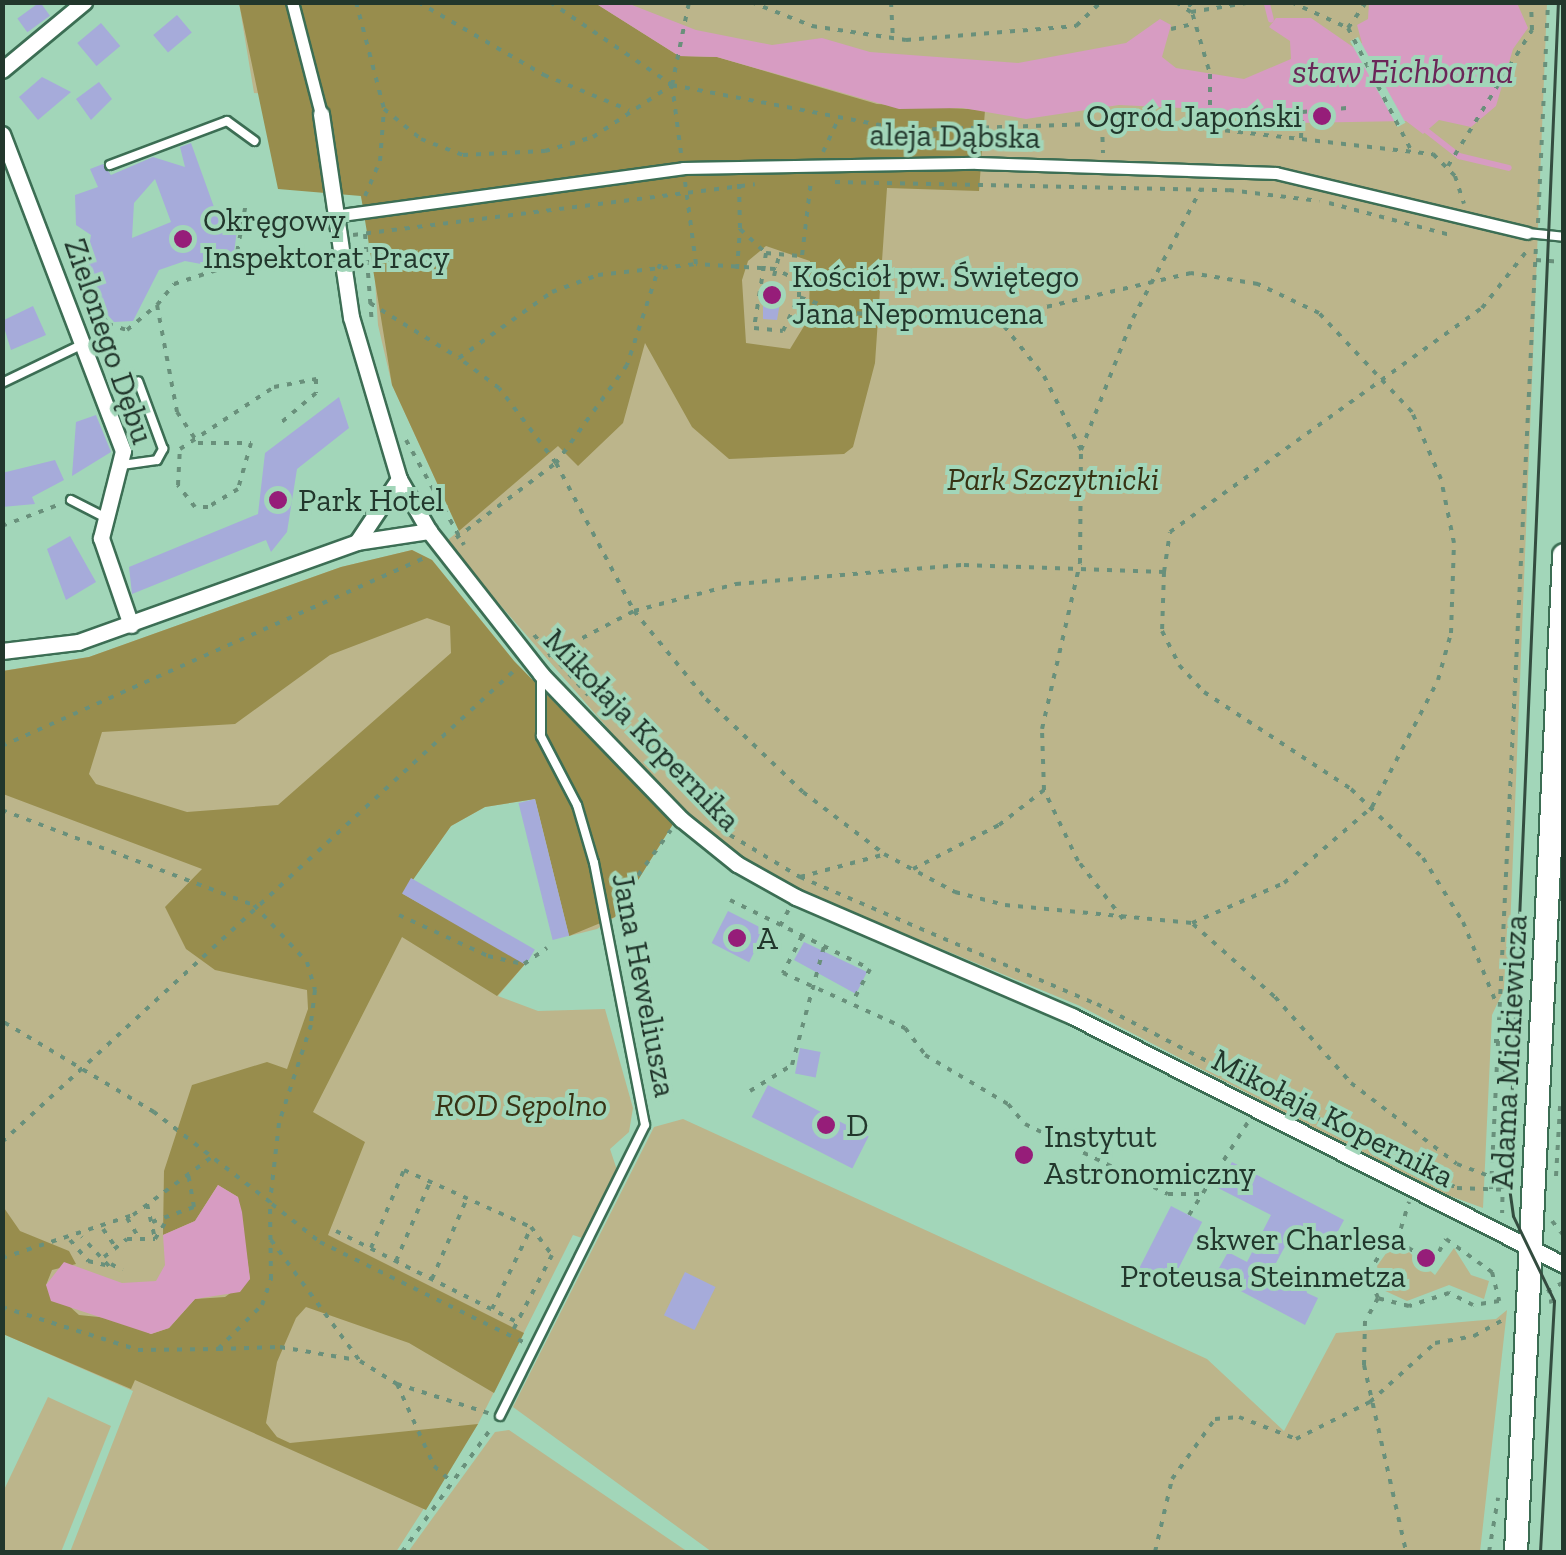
<!DOCTYPE html>
<html>
<head>
<meta charset="utf-8">
<style>
	body { margin:0 }
	#map { position:relative; width:1566px; height:1555px; overflow:hidden; background:#a2d6b9; font-family:"Zilla Slab",serif }
	div>[style] { position:absolute }
	.green>* { inset:0; background:#bcb58b }
	.forest>* { inset:0; background:#988d4d }
	.water>* { inset:0; background:#d79cc2 }
	.pier>* { inset:0; background:#a2d6b9; transform-origin:0 0 }
	.stream>* { height:6px; margin:-3px; padding:0 3px; transform-origin:3px; border-radius:3px; background:#d79cc2 }
	.building>* { inset:0; background:#a6abda; transform-origin:0 0 }
	.path>* { height:4px; margin-top:-2px; transform-origin:0; background:repeating-linear-gradient(90deg,#69907b 0 5px,transparent 0 13px) }
	.roads { filter:drop-shadow(2px 0 #3c6e54) drop-shadow(-2px 0 #3c6e54) drop-shadow(0 2px #3c6e54) drop-shadow(0 -2px #3c6e54) }
	.service>* { height:8px; margin:-4px; padding:0 4px; transform-origin:4px; border-radius:4px; background:#fff }
	.pedestrian>* { height:11px; margin:-5.5px; padding:0 5.5px; transform-origin:5.5px; border-radius:5.5px; background:#fff }
	.minor>* { height:15px; margin:-7.5px; padding:0 7.5px; transform-origin:7.5px; border-radius:7.5px; background:#fff }
	.secondary>* { height:22px; margin:-11px; padding:0 11px; transform-origin:11px; border-radius:11px; background:#fff }
	.tram>* { height:2.5px; margin:-1.25px; padding:0 1.25px; transform-origin:1.25px; border-radius:1.25px; background:#334c3f }
	.dots>* { width:28px; height:28px; translate:-50% -50%; box-sizing:border-box; border:5px solid #a2d6b9; border-radius:50% }
	span { translate:-50% -50%; white-space:nowrap; text-align:center; line-height:1.15; -webkit-text-stroke:8px #a2d6b9; paint-order:stroke }
	.poi-label { font-size:32px; color:#22372c }
	.right { translate:-100% -50%; text-align:right }
	.left { translate:0 -50%; text-align:left }
	.street-label { font-size:32px; color:#22372c }
	.park-label { font-size:32px; color:#373214; font-style:italic }
	.water-label { font-size:35px; color:#6b2658; font-style:italic }
	.frame { position:absolute; inset:0; border:5px solid #22372c; pointer-events:none }
</style>
</head>
<body>
<div id="map">
	<div class="green">
		<i style="clip-path:polygon(239px 3px,1547px 3px,1508px 981px,1492px 1015px,1483px 1208px,1431px 1189px,1080px 1006px,804px 892px,736px 854px,667px 796px,445px 542px,459px 531px,392px 385px,378px 325px,372px 236px,333px 99px,254px 93px)"></i>
		<i style="clip-path:polygon(412px 550px,432px 560px,514px 661px,673px 824px,615px 917px,597px 929px,569px 936px,535px 799px,485px 807px,451px 826px,403px 893px,526px 963px,498px 996px,538px 1011px,605px 1009px,633px 1108px,629px 1132px,610px 1149px,617px 1170px,582px 1238px,573px 1235px,478px 1424px,396px 1552px,70px 1552px,133px 1391px,3px 1334px,2px 671px,89px 657px,341px 567px)"></i>
		<i style="clip-path:polygon(683px 1119px,1207px 1359px,1284px 1431px,1336px 1333px,1496px 1319px,1507px 1310px,1480px 1552px,712px 1552px,513px 1407px,654px 1127px)"></i>
		<i style="clip-path:polygon(1454px 1248px,1471px 1275px,1489px 1281px,1484px 1299px,1449px 1285px,1407px 1301px,1381px 1289px,1377px 1266px,1387px 1252px,1409px 1252px,1435px 1275px)"></i>
		<i style="clip-path:polygon(48px 1397px,111px 1426px,61px 1552px,3px 1552px,3px 1492px)"></i>
		<i style="clip-path:polygon(509px 1430px,688px 1552px,408px 1552px,495px 1432px)"></i>
	</div>
	<div class="forest">
		<i style="clip-path:polygon(evenodd,239px 3px,595px 3px,679px 56px,717px 57px,877px 104px,985px 110px,979px 191px,887px 188px,875px 363px,853px 447px,844px 454px,729px 459px,692px 427px,645px 343px,623px 423px,578px 466px,558px 446px,459px 531px,392px 385px,361px 196px,278px 189px,239px 3px,766px 246px,810px 261px,809px 318px,790px 349px,746px 343px,742px 280px,748px 261px,766px 246px)"></i>
		<i style="clip-path:polygon(evenodd,412px 550px,432px 560px,514px 661px,673px 824px,615px 917px,569px 936px,535px 799px,485px 807px,451px 826px,403px 894px,526px 963px,497px 996px,402px 937px,313px 1112px,365px 1142px,328px 1235px,524px 1333px,494px 1393px,409px 1343px,306px 1307px,296px 1318px,277px 1362px,266px 1423px,277px 1437px,290px 1443px,478px 1424px,426px 1510px,135px 1380px,131px 1389px,3px 1334px,2px 1205px,20px 1231px,69px 1251px,76px 1264px,52px 1270px,46px 1285px,79px 1315px,118px 1319px,151px 1334px,169px 1328px,195px 1299px,225px 1297px,250px 1279px,238px 1197px,218px 1185px,195px 1221px,163px 1235px,164px 1171px,192px 1085px,267px 1062px,287px 1069px,308px 1009px,307px 990px,215px 970px,186px 949px,165px 907px,202px 869px,3px 794px,3px 671px,89px 657px,341px 567px,412px 550px,427px 618px,450px 626px,451px 653px,278px 805px,187px 812px,96px 784px,89px 774px,102px 732px,235px 724px,330px 655px,427px 618px)"></i>
	</div>
	<div class="water">
		<i style="clip-path:polygon(595px 3px,627px 3px,696px 30px,772px 45px,822px 38px,870px 52px,1018px 63px,1126px 43px,1160px 19px,1171px 25px,1162px 57px,1176px 68px,1244px 79px,1291px 59px,1290px 41px,1269px 27px,1276px 18px,1311px 18px,1353px 47px,1362px 43px,1357px 25px,1368px 19px,1369px 3px,1517px 3px,1528px 28px,1513px 49px,1496px 106px,1471px 127px,1439px 120px,1423px 134px,1406px 121px,1296px 123px,1223px 110px,1119px 105px,1026px 119px,963px 108px,899px 109px,717px 57px,679px 56px)"></i>
		<i style="clip-path:polygon(218px 1185px,238px 1197px,242px 1212px,250px 1279px,240px 1292px,195px 1299px,169px 1328px,151px 1334px,51px 1301px,46px 1285px,64px 1262px,122px 1283px,156px 1281px,165px 1265px,163px 1235px,195px 1221px)"></i>
	</div>
	<div class="pier">
		<i style="left:1358px;top:37px;width:98px;height:9px;rotate:61deg"></i>
	</div>
	<div class="stream">
		<i style="left:1267px;top:4px;width:16px;rotate:76deg"></i>
		<i style="left:1427px;top:131px;width:41px;rotate:38deg"></i>
		<i style="left:1459px;top:156px;width:51px;rotate:13.5deg"></i>
	</div>
	<div class="building">
		<i style="left:40px;top:2px;width:17px;height:28px;rotate:54deg"></i>
		<i style="left:177px;top:15px;width:23px;height:31px;rotate:50deg"></i>
		<i style="left:101px;top:23px;width:30px;height:31px;rotate:50deg"></i>
		<i style="clip-path:polygon(42px 77px,71px 92px,38px 120px,19px 97px)"></i>
		<i style="clip-path:polygon(99px 82px,112px 99px,91px 120px,76px 99px)"></i>
		<i style="clip-path:polygon(evenodd,191px 143px,219px 221px,226px 218px,237px 230px,234px 253px,217px 267px,185px 261px,159px 270px,133px 321px,114px 322px,96px 302px,86px 266px,91px 235px,76px 225px,75px 195px,98px 187px,90px 169px,103px 164px,111px 175px,153px 157px,185px 167px,180px 147px,191px 143px,155px 179px,171px 222px,132px 238px,134px 203px,155px 179px)"></i>
		<i style="clip-path:polygon(763px 284px,783px 286px,777px 320px,763px 319px)"></i>
		<i style="clip-path:polygon(33px 306px,46px 335px,11px 350px,2px 321px)"></i>
		<i style="clip-path:polygon(339px 397px,349px 428px,297px 469px,287px 532px,271px 552px,266px 540px,132px 594px,129px 567px,258px 514px,265px 453px)"></i>
		<i style="clip-path:polygon(96px 415px,111px 452px,72px 476px,76px 422px)"></i>
		<i style="clip-path:polygon(55px 460px,64px 480px,32px 497px,35px 504px,2px 507px,2px 473px)"></i>
		<i style="clip-path:polygon(70px 536px,96px 582px,66px 600px,47px 549px)"></i>
		<i style="left:535px;top:799px;width:141px;height:17px;rotate:76deg"></i>
		<i style="left:411px;top:878px;width:143px;height:18px;rotate:30deg"></i>
		<i style="left:728px;top:911px;width:42px;height:36px;rotate:27deg"></i>
		<i style="clip-path:polygon(804px 942px,867px 972px,856px 994px,794px 960px)"></i>
		<i style="left:800px;top:1048px;width:21px;height:26px;rotate:11deg"></i>
		<i style="left:768px;top:1085px;width:113px;height:36px;rotate:27deg"></i>
		<i style="clip-path:polygon(1232px 1162px,1344px 1220px,1330px 1246px,1295px 1228px,1270px 1274px,1296px 1287px,1303px 1273px,1307px 1293px,1318px 1298px,1305px 1325px,1214px 1277px,1228px 1252px,1247px 1262px,1271px 1215px,1218px 1188px)"></i>
		<i style="left:1171px;top:1206px;width:35px;height:70px;rotate:27deg"></i>
		<i style="left:685px;top:1272px;width:34px;height:48px;rotate:26deg"></i>
	</div>
	<div class="path">
		<i style="left:356px;top:2px;width:111px;rotate:75.3deg"></i>
		<i style="left:384px;top:109px;width:48px;rotate:39deg"></i>
		<i style="left:421px;top:139px;width:45px;rotate:20.9deg"></i>
		<i style="left:463px;top:155px;width:82px;rotate:-2.8deg"></i>
		<i style="left:545px;top:151px;width:50px;rotate:-16.3deg"></i>
		<i style="left:593px;top:137px;width:95px;rotate:-33.4deg"></i>
		<i style="left:672px;top:85px;width:238px;rotate:10.9deg"></i>
		<i style="left:906px;top:130px;width:196px;rotate:-1.8deg"></i>
		<i style="left:1102px;top:124px;width:29px;rotate:88deg"></i>
		<i style="left:418px;top:2px;width:146px;rotate:30.1deg"></i>
		<i style="left:544px;top:75px;width:92px;rotate:22.4deg"></i>
		<i style="left:550px;top:2px;width:148px;rotate:34.2deg"></i>
		<i style="left:751px;top:2px;width:66px;rotate:21.5deg"></i>
		<i style="left:812px;top:26px;width:95px;rotate:8.5deg"></i>
		<i style="left:906px;top:40px;width:171px;rotate:-4.7deg"></i>
		<i style="left:1076px;top:26px;width:35px;rotate:-44deg"></i>
		<i style="left:891px;top:2px;width:37px;rotate:87deg"></i>
		<i style="left:1176px;top:2px;width:18px;rotate:34deg"></i>
		<i style="left:1191px;top:12px;width:62px;rotate:-9.3deg"></i>
		<i style="left:1189px;top:2px;width:75px;rotate:73.7deg"></i>
		<i style="left:1210px;top:74px;width:55px;rotate:90deg"></i>
		<i style="left:1291px;top:2px;width:63px;rotate:24.5deg"></i>
		<i style="left:1348px;top:28px;width:140px;rotate:62.7deg"></i>
		<i style="left:1348px;top:28px;width:32px;rotate:-55deg"></i>
		<i style="left:1171px;top:29px;width:23px;rotate:-13deg"></i>
		<i style="left:1105px;top:124px;width:81px;rotate:1.4deg"></i>
		<i style="left:1186px;top:126px;width:249px;rotate:6.5deg"></i>
		<i style="left:1433px;top:154px;width:31px;rotate:45deg"></i>
		<i style="left:1455px;top:176px;width:29px;rotate:72deg"></i>
		<i style="left:1027px;top:131px;width:25px;rotate:58deg"></i>
		<i style="left:1301px;top:138px;width:26px;rotate:-88deg"></i>
		<i style="left:1302px;top:112px;width:45px;rotate:-5.1deg"></i>
		<i style="left:823px;top:152px;width:35px;rotate:-65deg"></i>
		<i style="left:681px;top:153px;width:69px;rotate:-97.5deg"></i>
		<i style="left:672px;top:85px;width:85px;rotate:-78.4deg"></i>
		<i style="left:1448px;top:166px;width:160px;rotate:-58.3deg"></i>
		<i style="left:1532px;top:30px;width:28px;rotate:-92deg"></i>
		<i style="left:835px;top:182px;width:394px;rotate:1.2deg"></i>
		<i style="left:1229px;top:190px;width:91px;rotate:7deg"></i>
		<i style="left:739px;top:184px;width:45px;rotate:88.7deg"></i>
		<i style="left:740px;top:229px;width:35px;rotate:43deg"></i>
		<i style="left:766px;top:253px;width:34px;rotate:5deg"></i>
		<i style="left:365px;top:196px;width:38px;rotate:-67deg"></i>
		<i style="left:380px;top:161px;width:52px;rotate:-85.6deg"></i>
		<i style="left:1329px;top:203px;width:125px;rotate:14.8deg"></i>
		<i style="left:1538px;top:223px;width:221px;rotate:-87.4deg"></i>
		<i style="left:365px;top:234px;width:91px;rotate:85.6deg"></i>
		<i style="left:353px;top:235px;width:405px;rotate:-7.2deg"></i>
		<i style="left:766px;top:253px;width:76px;rotate:99.1deg"></i>
		<i style="left:754px;top:328px;width:29px;rotate:6deg"></i>
		<i style="left:783px;top:331px;width:38px;rotate:-65deg"></i>
		<i style="left:1536px;top:260px;width:27px;rotate:4deg"></i>
		<i style="left:71px;top:263px;width:71px;rotate:58.8deg"></i>
		<i style="left:108px;top:324px;width:20px;rotate:18deg"></i>
		<i style="left:127px;top:330px;width:39px;rotate:-40deg"></i>
		<i style="left:157px;top:305px;width:109px;rotate:79.4deg"></i>
		<i style="left:177px;top:412px;width:37px;rotate:56deg"></i>
		<i style="left:198px;top:443px;width:53px"></i>
		<i style="left:251px;top:443px;width:48px;rotate:105.8deg"></i>
		<i style="left:238px;top:489px;width:35px;rotate:149deg"></i>
		<i style="left:208px;top:507px;width:13px;rotate:180deg"></i>
		<i style="left:195px;top:507px;width:28px;rotate:-128deg"></i>
		<i style="left:178px;top:485px;width:36px;rotate:-87deg"></i>
		<i style="left:660px;top:264px;width:106px;rotate:108.1deg"></i>
		<i style="left:627px;top:365px;width:121px;rotate:125.9deg"></i>
		<i style="left:556px;top:463px;width:167px;rotate:62.2deg"></i>
		<i style="left:634px;top:611px;width:114px;rotate:50.7deg"></i>
		<i style="left:706px;top:699px;width:134px;rotate:43.8deg"></i>
		<i style="left:803px;top:792px;width:102px;rotate:37.4deg"></i>
		<i style="left:884px;top:854px;width:81px;rotate:28.2deg"></i>
		<i style="left:955px;top:892px;width:52px;rotate:14.6deg"></i>
		<i style="left:1005px;top:905px;width:188px;rotate:5.5deg"></i>
		<i style="left:1192px;top:923px;width:100px;rotate:-23.5deg"></i>
		<i style="left:1284px;top:883px;width:116px;rotate:-40.8deg"></i>
		<i style="left:1372px;top:807px;width:143px;rotate:-62.5deg"></i>
		<i style="left:1438px;top:680px;width:49px;rotate:-74.5deg"></i>
		<i style="left:1451px;top:633px;width:90px;rotate:-88.1deg"></i>
		<i style="left:1454px;top:543px;width:65px;rotate:-101.5deg"></i>
		<i style="left:1441px;top:479px;width:73px;rotate:-113.4deg"></i>
		<i style="left:1412px;top:412px;width:136px;rotate:-133.2deg"></i>
		<i style="left:1319px;top:313px;width:68px;rotate:-154.6deg"></i>
		<i style="left:1258px;top:284px;width:68px;rotate:-170.7deg"></i>
		<i style="left:1191px;top:273px;width:171px;rotate:166.8deg"></i>
		<i style="left:1025px;top:312px;width:111px;rotate:176.9deg"></i>
		<i style="left:914px;top:318px;width:72px;rotate:-175.2deg"></i>
		<i style="left:842px;top:312px;width:46px;rotate:-160.8deg"></i>
		<i style="left:799px;top:297px;width:16px;rotate:-90deg"></i>
		<i style="left:799px;top:281px;width:27px;rotate:-153deg"></i>
		<i style="left:775px;top:269px;width:79px;rotate:-176.4deg"></i>
		<i style="left:737px;top:269px;width:40px;rotate:-85.7deg"></i>
		<i style="left:774px;top:276px;width:21px;rotate:-76deg"></i>
		<i style="left:799px;top:281px;width:101px;rotate:-83.2deg"></i>
		<i style="left:370px;top:303px;width:105px;rotate:31.7deg"></i>
		<i style="left:157px;top:305px;width:27px;rotate:-51deg"></i>
		<i style="left:174px;top:284px;width:64px;rotate:-18.2deg"></i>
		<i style="left:235px;top:264px;width:62px;rotate:-79.8deg"></i>
		<i style="left:996px;top:316px;width:77px;rotate:51.3deg"></i>
		<i style="left:1044px;top:376px;width:83px;rotate:63.4deg"></i>
		<i style="left:406px;top:440px;width:120px;rotate:61.1deg"></i>
		<i style="left:180px;top:449px;width:113px;rotate:-33.4deg"></i>
		<i style="left:274px;top:387px;width:43px;rotate:-10.8deg"></i>
		<i style="left:316px;top:379px;width:14px;rotate:90deg"></i>
		<i style="left:316px;top:393px;width:51px;rotate:139.8deg"></i>
		<i style="left:2px;top:526px;width:60px;rotate:-20.6deg"></i>
		<i style="left:456px;top:538px;width:125px;rotate:-36.9deg"></i>
		<i style="left:556px;top:463px;width:94px;rotate:-127.2deg"></i>
		<i style="left:499px;top:388px;width:50px;rotate:-143.1deg"></i>
		<i style="left:459px;top:358px;width:114px;rotate:-35.4deg"></i>
		<i style="left:552px;top:292px;width:49px;rotate:-20.3deg"></i>
		<i style="left:598px;top:275px;width:99px;rotate:-6.4deg"></i>
		<i style="left:696px;top:264px;width:83px;rotate:-97.6deg"></i>
		<i style="left:1164px;top:572px;width:59px;rotate:91.9deg"></i>
		<i style="left:1162px;top:631px;width:38px;rotate:63deg"></i>
		<i style="left:1179px;top:665px;width:37px;rotate:47deg"></i>
		<i style="left:1204px;top:692px;width:176px;rotate:33.4deg"></i>
		<i style="left:1351px;top:789px;width:100px;rotate:43.8deg"></i>
		<i style="left:1423px;top:858px;width:75px;rotate:58deg"></i>
		<i style="left:1463px;top:922px;width:90px;rotate:67.7deg"></i>
		<i style="left:534px;top:635px;width:81px;rotate:48deg"></i>
		<i style="left:548px;top:656px;width:97px;rotate:-27.6deg"></i>
		<i style="left:634px;top:611px;width:106px;rotate:-14.8deg"></i>
		<i style="left:736px;top:584px;width:229px;rotate:-4.8deg"></i>
		<i style="left:964px;top:565px;width:200px;rotate:2deg"></i>
		<i style="left:1164px;top:572px;width:40px;rotate:-81.5deg"></i>
		<i style="left:1170px;top:532px;width:384px;rotate:-35.7deg"></i>
		<i style="left:1482px;top:308px;width:76px;rotate:-51.9deg"></i>
		<i style="left:2px;top:746px;width:465px;rotate:-24deg"></i>
		<i style="left:2px;top:810px;width:269px;rotate:20.7deg"></i>
		<i style="left:254px;top:905px;width:78px;rotate:47.1deg"></i>
		<i style="left:307px;top:962px;width:29px;rotate:74deg"></i>
		<i style="left:315px;top:990px;width:35px;rotate:97deg"></i>
		<i style="left:311px;top:1025px;width:103px;rotate:108.1deg"></i>
		<i style="left:279px;top:1123px;width:80px;rotate:96.5deg"></i>
		<i style="left:270px;top:1202px;width:147px;rotate:-142.2deg"></i>
		<i style="left:154px;top:1112px;width:177px;rotate:-149.1deg"></i>
		<i style="left:730px;top:835px;width:82px;rotate:31deg"></i>
		<i style="left:800px;top:877px;width:323px;rotate:23.2deg"></i>
		<i style="left:1097px;top:1004px;width:315px;rotate:27.4deg"></i>
		<i style="left:913px;top:869px;width:97px;rotate:-27.1deg"></i>
		<i style="left:999px;top:825px;width:57px;rotate:-37.9deg"></i>
		<i style="left:800px;top:877px;width:85px;rotate:-15deg"></i>
		<i style="left:730px;top:900px;width:156px;rotate:26.2deg"></i>
		<i style="left:870px;top:969px;width:38px;rotate:118deg"></i>
		<i style="left:615px;top:907px;width:95px;rotate:-54deg"></i>
		<i style="left:399px;top:915px;width:98px;rotate:24.7deg"></i>
		<i style="left:488px;top:956px;width:37px;rotate:13deg"></i>
		<i style="left:524px;top:964px;width:28px;rotate:-35deg"></i>
		<i style="left:1123px;top:919px;width:73px;rotate:-127.8deg"></i>
		<i style="left:1078px;top:861px;width:79px;rotate:-115.6deg"></i>
		<i style="left:1044px;top:790px;width:61px;rotate:-91.9deg"></i>
		<i style="left:1042px;top:729px;width:170px;rotate:-77.1deg"></i>
		<i style="left:1080px;top:563px;width:113px;rotate:-89.5deg"></i>
		<i style="left:1081px;top:450px;width:142px;rotate:-68.5deg"></i>
		<i style="left:1133px;top:318px;width:146px;rotate:-62.2deg"></i>
		<i style="left:1193px;top:924px;width:110px;rotate:41.7deg"></i>
		<i style="left:1275px;top:997px;width:115px;rotate:48.5deg"></i>
		<i style="left:1351px;top:1083px;width:133px;rotate:37.4deg"></i>
		<i style="left:1457px;top:1164px;width:46px;rotate:20.4deg"></i>
		<i style="left:780px;top:926px;width:19px;rotate:-62deg"></i>
		<i style="left:802px;top:936px;width:42px;rotate:117.2deg"></i>
		<i style="left:783px;top:973px;width:134px;rotate:24.3deg"></i>
		<i style="left:905px;top:1028px;width:34px;rotate:53deg"></i>
		<i style="left:925px;top:1055px;width:96px;rotate:30.6deg"></i>
		<i style="left:1008px;top:1104px;width:26px;rotate:50deg"></i>
		<i style="left:1025px;top:1124px;width:159px;rotate:26.1deg"></i>
		<i style="left:1168px;top:1194px;width:34px"></i>
		<i style="left:1494px;top:1041px;width:12px"></i>
		<i style="left:1506px;top:1041px;width:172px;rotate:91.3deg"></i>
		<i style="left:750px;top:1091px;width:49px;rotate:-31.8deg"></i>
		<i style="left:792px;top:1065px;width:123px;rotate:-74.9deg"></i>
		<i style="left:2px;top:1142px;width:700px;rotate:-42.63deg"></i>
		<i style="left:1426px;top:1174px;width:34px;rotate:24deg"></i>
		<i style="left:1457px;top:1188px;width:56px;rotate:2deg"></i>
		<i style="left:1556px;top:1176px;width:70px;rotate:-86.7deg"></i>
		<i style="left:1491px;top:1189px;width:943px;rotate:-87.27deg"></i>
		<i style="left:147px;top:1204px;width:35px;rotate:77deg"></i>
		<i style="left:272px;top:1204px;width:61px;rotate:38.4deg"></i>
		<i style="left:320px;top:1242px;width:229px;rotate:26.2deg"></i>
		<i style="left:1189px;top:1215px;width:110px;rotate:-57.6deg"></i>
		<i style="left:127px;top:1218px;width:23px;rotate:59deg"></i>
		<i style="left:1552px;top:1221px;width:19px;rotate:51deg"></i>
		<i style="left:152px;top:1222px;width:45px;rotate:-19.7deg"></i>
		<i style="left:194px;top:1207px;width:34px;rotate:-100deg"></i>
		<i style="left:103px;top:1229px;width:19px;rotate:55deg"></i>
		<i style="left:336px;top:1231px;width:203px;rotate:26.7deg"></i>
		<i style="left:1446px;top:1239px;width:57px;rotate:35.7deg"></i>
		<i style="left:1492px;top:1272px;width:30px;rotate:76deg"></i>
		<i style="left:1499px;top:1301px;width:26px;rotate:171deg"></i>
		<i style="left:1473px;top:1305px;width:27px;rotate:-153deg"></i>
		<i style="left:1449px;top:1293px;width:42px;rotate:162deg"></i>
		<i style="left:1409px;top:1306px;width:32px;rotate:-166deg"></i>
		<i style="left:1378px;top:1298px;width:27px;rotate:-112deg"></i>
		<i style="left:1368px;top:1273px;width:33px;rotate:-57deg"></i>
		<i style="left:1386px;top:1245px;width:12px;rotate:-20deg"></i>
		<i style="left:1397px;top:1241px;width:42px;rotate:31.4deg"></i>
		<i style="left:1433px;top:1263px;width:27px;rotate:-62deg"></i>
		<i style="left:70px;top:1240px;width:28px;rotate:49deg"></i>
		<i style="left:88px;top:1261px;width:22px;rotate:13deg"></i>
		<i style="left:109px;top:1266px;width:40px;rotate:-133deg"></i>
		<i style="left:271px;top:1240px;width:150px;rotate:53.7deg"></i>
		<i style="left:360px;top:1361px;width:44px;rotate:31.9deg"></i>
		<i style="left:397px;top:1384px;width:96px;rotate:17.7deg"></i>
		<i style="left:1397px;top:1241px;width:41px;rotate:-72.9deg"></i>
		<i style="left:371px;top:1248px;width:85px;rotate:-67.1deg"></i>
		<i style="left:404px;top:1170px;width:139px;rotate:24.2deg"></i>
		<i style="left:531px;top:1227px;width:35px;rotate:53deg"></i>
		<i style="left:552px;top:1255px;width:91px;rotate:117.4deg"></i>
		<i style="left:104px;top:1257px;width:29px;rotate:-38deg"></i>
		<i style="left:127px;top:1239px;width:28px"></i>
		<i style="left:155px;top:1239px;width:22px;rotate:-58deg"></i>
		<i style="left:2px;top:1258px;width:138px;rotate:-18.2deg"></i>
		<i style="left:133px;top:1215px;width:98px;rotate:-36.3deg"></i>
		<i style="left:396px;top:1261px;width:86px;rotate:-66.7deg"></i>
		<i style="left:111px;top:1264px;width:13px;rotate:29deg"></i>
		<i style="left:432px;top:1279px;width:88px;rotate:-66.6deg"></i>
		<i style="left:1547px;top:1292px;width:17px;rotate:-31deg"></i>
		<i style="left:1378px;top:1298px;width:26px;rotate:119deg"></i>
		<i style="left:1365px;top:1321px;width:44px;rotate:91.3deg"></i>
		<i style="left:1364px;top:1365px;width:192px;rotate:77.3deg"></i>
		<i style="left:1549px;top:1302px;width:16px;rotate:-18deg"></i>
		<i style="left:2px;top:1307px;width:143px;rotate:17.5deg"></i>
		<i style="left:138px;top:1350px;width:80px;rotate:-0.7deg"></i>
		<i style="left:218px;top:1349px;width:62px;rotate:-45deg"></i>
		<i style="left:262px;top:1305px;width:28px;rotate:-71deg"></i>
		<i style="left:271px;top:1279px;width:76px;rotate:-90.8deg"></i>
		<i style="left:492px;top:1309px;width:90px;rotate:-64.3deg"></i>
		<i style="left:218px;top:1349px;width:62px;rotate:-1.8deg"></i>
		<i style="left:280px;top:1347px;width:78px;rotate:9.6deg"></i>
		<i style="left:397px;top:1384px;width:90px;rotate:65.7deg"></i>
		<i style="left:434px;top:1466px;width:24px;rotate:42deg"></i>
		<i style="left:402px;top:1552px;width:155px;rotate:-54.2deg"></i>
		<i style="left:1155px;top:1552px;width:75px;rotate:-76.9deg"></i>
		<i style="left:1172px;top:1479px;width:74px;rotate:-54.4deg"></i>
		<i style="left:1215px;top:1419px;width:24px;rotate:-5deg"></i>
		<i style="left:1239px;top:1417px;width:61px;rotate:21.1deg"></i>
		<i style="left:1296px;top:1439px;width:83px;rotate:-26.6deg"></i>
		<i style="left:1370px;top:1402px;width:88px;rotate:-42.2deg"></i>
		<i style="left:1435px;top:1343px;width:40px;rotate:-10deg"></i>
		<i style="left:1474px;top:1336px;width:35px;rotate:-29deg"></i>
		<i style="left:1489px;top:1552px;width:55px;rotate:-80.5deg"></i>
	</div>
	<div class="roads">
		<div class="service">
			<i style="left:110px;top:165px;width:125px;rotate:-20.6deg"></i>
			<i style="left:227px;top:121px;width:34px;rotate:36deg"></i>
			<i style="left:1527px;top:233px;width:37px;rotate:6deg"></i>
			<i style="left:2px;top:383px;width:88px;rotate:-25.7deg"></i>
			<i style="left:122px;top:465px;width:35px;rotate:-8deg"></i>
			<i style="left:157px;top:460px;width:13px;rotate:-61deg"></i>
			<i style="left:163px;top:449px;width:72px;rotate:-110.2deg"></i>
			<i style="left:71px;top:500px;width:36px;rotate:27deg"></i>
			<i style="left:500px;top:1416px;width:325px;rotate:-63.5deg"></i>
			<i style="left:645px;top:1125px;width:267px;rotate:-101deg"></i>
			<i style="left:594px;top:863px;width:60px;rotate:-106.3deg"></i>
			<i style="left:577px;top:805px;width:78px;rotate:-117.6deg"></i>
			<i style="left:541px;top:736px;width:62px;rotate:-90deg"></i>
		</div>
		<div class="pedestrian">
			<i style="left:292px;top:2px;width:116px;rotate:75.5deg"></i>
			<i style="left:341px;top:215px;width:345px;rotate:-7.8deg"></i>
			<i style="left:683px;top:168px;width:294px;rotate:-1deg"></i>
			<i style="left:977px;top:163px;width:299px;rotate:1.9deg"></i>
			<i style="left:1276px;top:173px;width:258px;rotate:13.4deg"></i>
		</div>
		<div class="minor">
			<i style="left:2px;top:70px;width:107px;rotate:-39.7deg"></i>
			<i style="left:321px;top:114px;width:205px;rotate:81.6deg"></i>
			<i style="left:351px;top:317px;width:169px;rotate:73.5deg"></i>
			<i style="left:399px;top:479px;width:60px;rotate:60deg"></i>
			<i style="left:429px;top:531px;width:182px;rotate:51.9deg"></i>
			<i style="left:541px;top:674px;width:202px;rotate:46deg"></i>
			<i style="left:681px;top:819px;width:72px;rotate:38.8deg"></i>
			<i style="left:737px;top:864px;width:68px;rotate:29.2deg"></i>
			<i style="left:796px;top:897px;width:301px;rotate:23.3deg"></i>
			<i style="left:1072px;top:1016px;width:551px;rotate:26.84deg"></i>
			<i style="left:2px;top:134px;width:339px;rotate:69.1deg"></i>
			<i style="left:123px;top:451px;width:90px;rotate:104.2deg"></i>
			<i style="left:101px;top:538px;width:92px;rotate:71deg"></i>
			<i style="left:357px;top:542px;width:76px;rotate:-56.3deg"></i>
			<i style="left:2px;top:651px;width:77px;rotate:-6.8deg"></i>
			<i style="left:78px;top:642px;width:296px;rotate:-19.7deg"></i>
			<i style="left:357px;top:542px;width:73px;rotate:-8.7deg"></i>
		</div>
		<div class="secondary">
			<i style="left:1516px;top:1552px;width:998px;rotate:-87.24deg"></i>
		</div>
	</div>
	<div class="tram">
		<i style="left:1540px;top:1552px;width:251px;rotate:-86.8deg"></i>
		<i style="left:1554px;top:1301px;width:94px;rotate:-115.8deg"></i>
		<i style="left:1513px;top:1216px;width:37px;rotate:-98deg"></i>
		<i style="left:1508px;top:1179px;width:1178px;rotate:-87.57deg"></i>
	</div>
	<div class="dots">
		<i style="left:1322px;top:116px;background:#961d79"></i>
		<i style="left:183px;top:239px;background:#961d79"></i>
		<i style="left:772px;top:295px;background:#961d79"></i>
		<i style="left:278px;top:500px;background:#961d79"></i>
		<i style="left:737px;top:938px;background:#961d79"></i>
		<i style="left:826px;top:1125px;background:#961d79"></i>
		<i style="left:1024px;top:1155px;background:#961d79"></i>
		<i style="left:1426px;top:1258px;background:#961d79"></i>
	</div>
	<div class="poi-label">
		<span class="right" style="left:1302px;top:116px">Ogród Japoński</span>
		<span class="left" style="left:203px;top:239px">Okręgowy<br>Inspektorat Pracy</span>
		<span class="left" style="left:792px;top:295px">Kościół pw. Świętego<br>Jana Nepomucena</span>
		<span class="left" style="left:298px;top:500px">Park Hotel</span>
		<span class="left" style="left:757px;top:938px">A</span>
		<span class="left" style="left:846px;top:1125px">D</span>
		<span class="left" style="left:1044px;top:1155px">Instytut<br>Astronomiczny</span>
		<span class="right" style="left:1406px;top:1258px">skwer Charlesa<br>Proteusa Steinmetza</span>
	</div>
	<div class="street-label">
		<span style="left:955px;top:136px;rotate:1deg">aleja Dąbska</span>
		<span style="left:109px;top:341px;rotate:71deg">Zielonego Dębu</span>
		<span style="left:642px;top:730px;rotate:46deg">Mikołaja Kopernika</span>
		<span style="left:644px;top:985px;rotate:79deg">Jana Heweliusza</span>
		<span style="left:1509px;top:1052px;rotate:-87deg">Adama Mickiewicza</span>
		<span style="left:1333px;top:1118px;rotate:27deg">Mikołaja Kopernika</span>
	</div>
	<div class="park-label">
		<span style="left:1053px;top:479px">Park Szczytnicki</span>
		<span style="left:521px;top:1105px">ROD Sępolno</span>
	</div>
	<div class="water-label">
		<span style="left:1403px;top:71px">staw Eichborna</span>
	</div>
	<div class="frame"></div>
</div>
</body>
</html>
